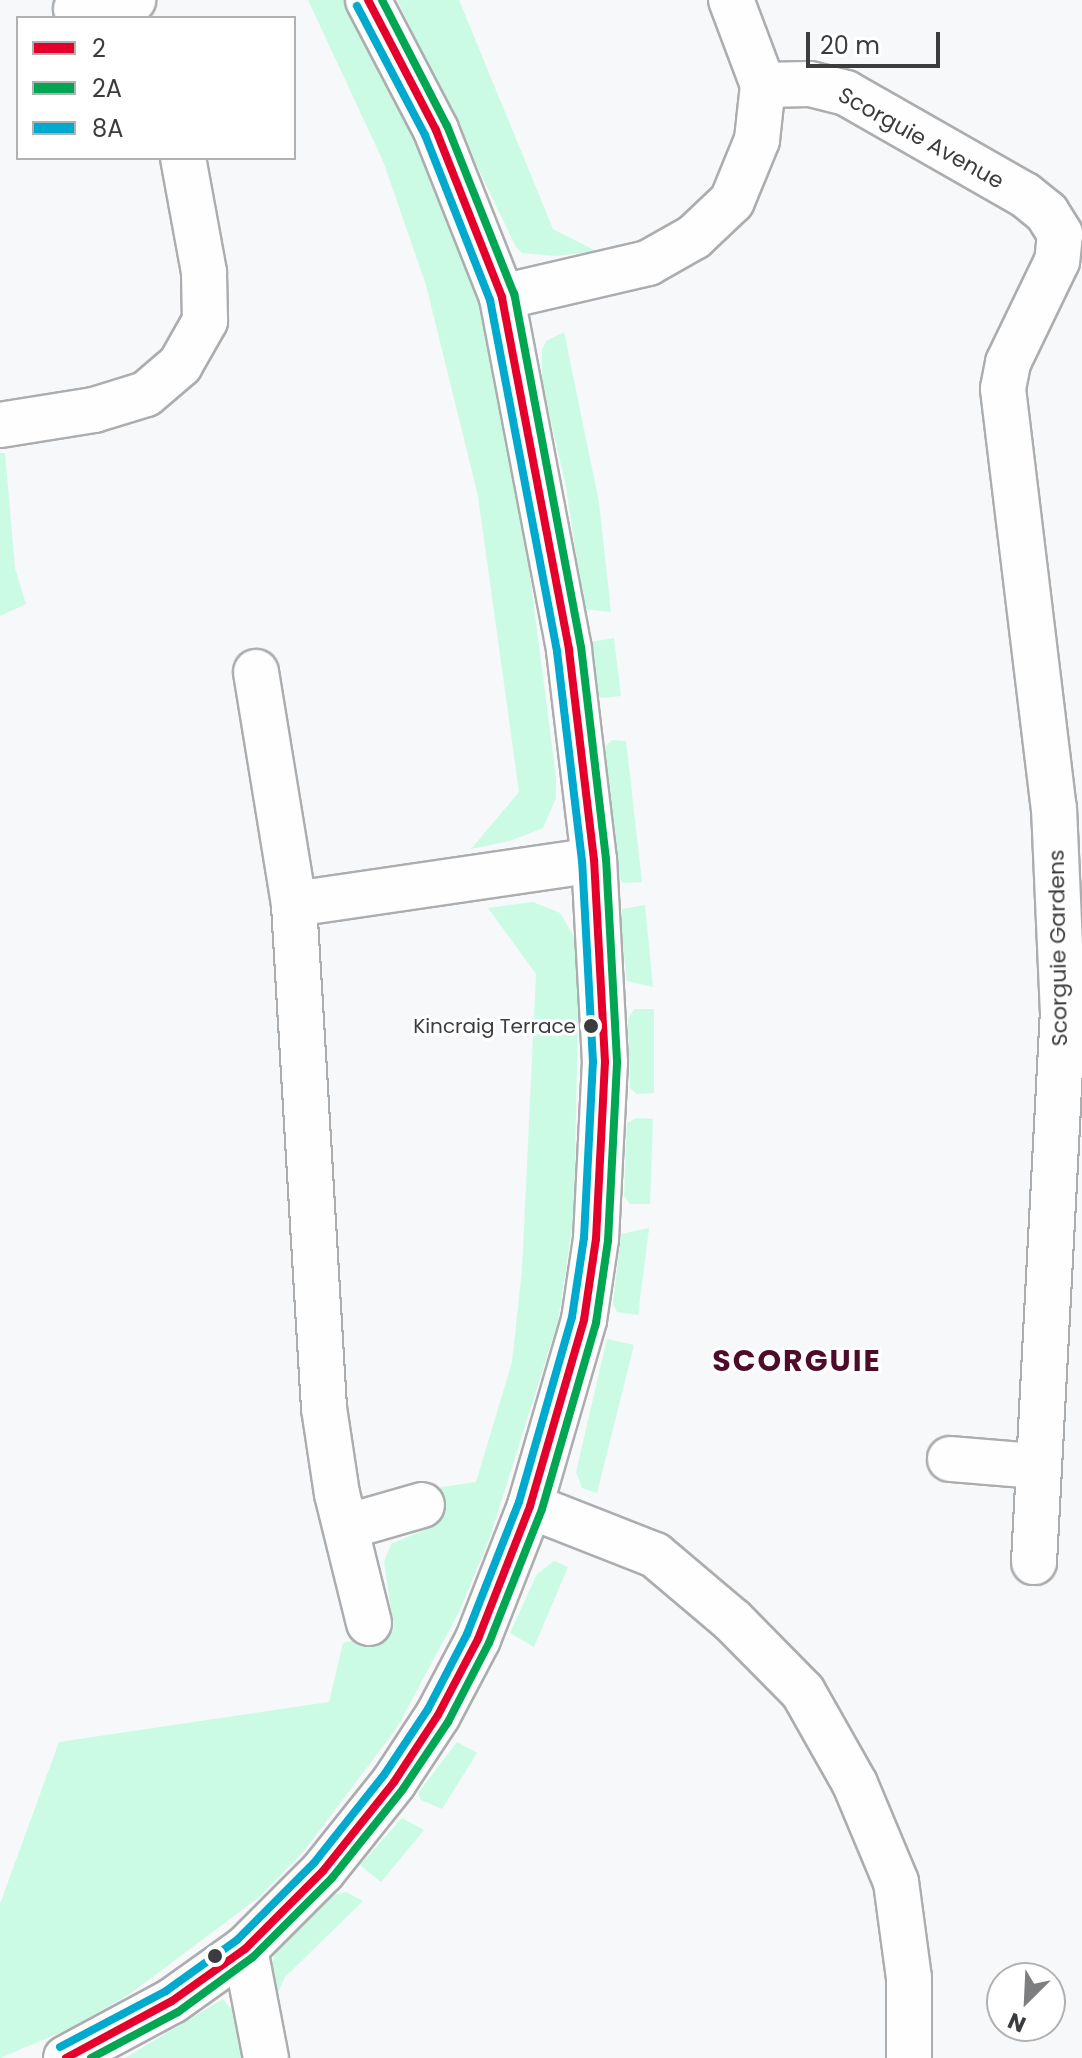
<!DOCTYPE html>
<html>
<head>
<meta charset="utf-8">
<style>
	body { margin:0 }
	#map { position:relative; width:1082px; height:2058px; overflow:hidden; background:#f6f8fa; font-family:Poppins,sans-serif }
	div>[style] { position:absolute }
	.green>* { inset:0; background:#cbfbe5 }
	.roads { filter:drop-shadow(2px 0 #acadaf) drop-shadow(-2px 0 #acadaf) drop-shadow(0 2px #acadaf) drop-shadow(0 -2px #acadaf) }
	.minor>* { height:44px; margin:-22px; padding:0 22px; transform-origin:22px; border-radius:22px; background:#fefefe }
	.bus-1>* { height:8px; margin:-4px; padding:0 4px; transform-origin:4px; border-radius:4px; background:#e4002b }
	.bus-2>* { height:8px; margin:-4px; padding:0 4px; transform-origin:4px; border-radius:4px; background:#00a651 }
	.bus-3>* { height:8px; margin:-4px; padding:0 4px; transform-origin:4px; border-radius:4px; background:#00a9ce }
	.dots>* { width:22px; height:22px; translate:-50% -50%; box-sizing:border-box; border:4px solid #fff; border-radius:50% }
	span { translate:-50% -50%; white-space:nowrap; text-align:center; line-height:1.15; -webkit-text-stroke:6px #fff; paint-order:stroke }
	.bus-label { font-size:20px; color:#3b3c3e }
	.right { translate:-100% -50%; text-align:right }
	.street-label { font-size:22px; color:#3b3c3e }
	.district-label { font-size:30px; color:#4f0c2a; font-weight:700; letter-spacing:2px }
	.legend { position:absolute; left:16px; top:16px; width:280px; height:144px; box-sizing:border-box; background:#fff; border:2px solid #b1b1b2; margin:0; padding:10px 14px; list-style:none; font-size:24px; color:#3b3c3e }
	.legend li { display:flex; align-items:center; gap:16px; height:40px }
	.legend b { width:40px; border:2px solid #b1b1b2 }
	.north { position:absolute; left:986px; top:1962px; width:80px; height:80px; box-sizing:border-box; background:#fff; border:2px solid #b1b1b2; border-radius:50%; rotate:204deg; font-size:22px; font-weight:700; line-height:32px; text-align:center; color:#3b3c3e }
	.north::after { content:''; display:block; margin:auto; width:28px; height:36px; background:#7c7e80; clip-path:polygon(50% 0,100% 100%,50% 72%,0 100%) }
	.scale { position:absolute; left:806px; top:32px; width:134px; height:36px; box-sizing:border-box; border:4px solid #3b3c3e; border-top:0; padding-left:10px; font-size:24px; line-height:28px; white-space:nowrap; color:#3b3c3e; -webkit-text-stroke:6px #fff; paint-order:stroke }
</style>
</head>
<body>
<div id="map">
	<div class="green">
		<i style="clip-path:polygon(308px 0,345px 0,418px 142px,472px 273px,484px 320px,517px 476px,556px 777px,556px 798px,543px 828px,510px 841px,471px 849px,519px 792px,478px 496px,426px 285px,383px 161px)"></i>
		<i style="clip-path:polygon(397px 0,459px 0,553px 229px,596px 251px,556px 256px,522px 253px,516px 247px)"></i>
		<i style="clip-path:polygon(564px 332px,599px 502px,611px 612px,584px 609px,566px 487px,542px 383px,542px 350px,546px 341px)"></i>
		<i style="clip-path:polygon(0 453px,5px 453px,15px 568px,26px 604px,0 616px)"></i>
		<i style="clip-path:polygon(614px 638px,621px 696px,601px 698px,595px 692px,588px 648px,590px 642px)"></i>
		<i style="clip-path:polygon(612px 740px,626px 741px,642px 882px,623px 883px,616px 873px,602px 750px)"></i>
		<i style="clip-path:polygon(533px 902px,560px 913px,576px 940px,579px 960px,574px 1214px,558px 1321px,490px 1537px,459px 1612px,396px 1729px,304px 1851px,258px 1898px,131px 1993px,71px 2028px,0 2058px,0 1904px,59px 1742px,329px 1702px,343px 1643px,394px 1630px,384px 1562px,391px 1544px,434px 1526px,429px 1489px,476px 1482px,512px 1362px,522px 1270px,536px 974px,488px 908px)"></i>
		<i style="clip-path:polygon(645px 905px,653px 987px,627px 981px,621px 930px,622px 909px)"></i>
		<i style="clip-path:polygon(634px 1009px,654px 1009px,654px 1093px,637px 1094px,630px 1088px,628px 1019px)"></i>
		<i style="clip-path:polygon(636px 1118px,653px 1119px,650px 1204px,630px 1204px,624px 1196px,627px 1123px)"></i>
		<i style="clip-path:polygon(649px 1228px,638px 1315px,617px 1312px,613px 1304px,621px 1234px)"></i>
		<i style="clip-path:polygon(607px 1339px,634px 1345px,597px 1493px,582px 1488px,576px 1472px)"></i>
		<i style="clip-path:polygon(554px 1561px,568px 1567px,534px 1647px,510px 1633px,537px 1574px)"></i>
		<i style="clip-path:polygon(457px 1742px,477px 1753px,442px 1809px,421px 1800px,418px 1793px)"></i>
		<i style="clip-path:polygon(402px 1818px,424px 1830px,381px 1882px,360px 1865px)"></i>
		<i style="clip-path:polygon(346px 1892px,363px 1901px,285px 1977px,278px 1992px,270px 1970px,275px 1953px,333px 1895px)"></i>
		<i style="clip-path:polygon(223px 1999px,242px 2022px,249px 2058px,125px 2058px)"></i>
	</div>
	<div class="roads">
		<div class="minor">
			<i style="left:76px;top:9px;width:58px;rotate:-9deg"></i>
			<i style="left:763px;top:85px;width:47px;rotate:-1.2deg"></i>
			<i style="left:810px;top:84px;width:37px;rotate:14deg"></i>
			<i style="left:846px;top:93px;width:206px;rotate:29.7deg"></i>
			<i style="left:1025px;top:195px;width:28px;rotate:39deg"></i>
			<i style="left:1047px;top:213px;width:25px;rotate:58deg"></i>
			<i style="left:1060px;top:234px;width:27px;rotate:96deg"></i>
			<i style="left:1057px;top:261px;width:113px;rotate:115.7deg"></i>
			<i style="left:1008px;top:363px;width:26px;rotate:101deg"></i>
			<i style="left:1003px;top:389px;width:422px;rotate:83.1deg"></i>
			<i style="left:1054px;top:808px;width:203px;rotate:87.5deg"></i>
			<i style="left:1063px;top:1011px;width:552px;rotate:93.01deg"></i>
			<i style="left:502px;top:297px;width:150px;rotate:-13.1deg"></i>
			<i style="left:648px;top:263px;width:53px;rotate:-29.5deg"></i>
			<i style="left:694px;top:237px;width:52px;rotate:-43.5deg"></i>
			<i style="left:732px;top:201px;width:66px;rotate:-67.7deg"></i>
			<i style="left:757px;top:140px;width:55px;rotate:-83.8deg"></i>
			<i style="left:763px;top:85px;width:91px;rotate:-110.6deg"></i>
			<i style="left:0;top:425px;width:95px;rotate:-9.1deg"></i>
			<i style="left:94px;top:410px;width:54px;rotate:-17.1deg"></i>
			<i style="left:146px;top:394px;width:45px;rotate:-40.5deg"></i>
			<i style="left:180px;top:365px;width:51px;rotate:-60.4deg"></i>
			<i style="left:205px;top:321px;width:49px;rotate:-91.2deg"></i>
			<i style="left:204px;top:272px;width:116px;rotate:-100.4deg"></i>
			<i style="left:256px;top:672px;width:235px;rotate:80.7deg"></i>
			<i style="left:950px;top:1459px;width:86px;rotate:4.7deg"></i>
			<i style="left:530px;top:1506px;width:134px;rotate:21.4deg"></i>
			<i style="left:655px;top:1555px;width:101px;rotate:40.2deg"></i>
			<i style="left:732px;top:1620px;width:101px;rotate:45.4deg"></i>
			<i style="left:803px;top:1692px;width:106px;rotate:60.5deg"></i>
			<i style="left:855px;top:1784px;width:106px;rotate:67.3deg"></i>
			<i style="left:896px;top:1882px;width:97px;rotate:82.3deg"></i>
			<i style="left:909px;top:1978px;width:80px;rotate:90deg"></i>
			<i style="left:346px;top:1527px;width:79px;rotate:-16.1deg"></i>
			<i style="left:369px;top:1623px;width:133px;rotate:-103.9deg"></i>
			<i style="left:337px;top:1494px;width:87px;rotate:-98.6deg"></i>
			<i style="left:324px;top:1408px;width:505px;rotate:-93.41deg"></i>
			<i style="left:294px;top:904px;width:303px;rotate:-8.3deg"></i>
			<i style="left:245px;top:1949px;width:111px;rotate:79.1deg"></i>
			<i style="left:66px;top:2058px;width:120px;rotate:-28.3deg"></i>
			<i style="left:172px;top:2001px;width:90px;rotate:-35.5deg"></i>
			<i style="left:245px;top:1949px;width:110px;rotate:-45deg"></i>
			<i style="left:323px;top:1871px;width:114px;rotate:-51.4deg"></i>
			<i style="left:394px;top:1782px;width:80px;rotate:-56.7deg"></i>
			<i style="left:438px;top:1715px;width:86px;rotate:-62.2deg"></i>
			<i style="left:478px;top:1639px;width:143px;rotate:-68.6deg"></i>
			<i style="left:530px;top:1506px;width:194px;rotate:-73.8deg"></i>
			<i style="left:584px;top:1320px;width:82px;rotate:-81.6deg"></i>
			<i style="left:596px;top:1239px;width:177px;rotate:-87.1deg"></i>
			<i style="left:605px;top:1062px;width:202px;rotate:-93.1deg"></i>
			<i style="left:594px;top:860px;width:212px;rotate:-96.8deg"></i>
			<i style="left:569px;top:649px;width:358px;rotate:-100.8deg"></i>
			<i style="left:502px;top:297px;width:180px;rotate:-111.6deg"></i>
			<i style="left:436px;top:130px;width:147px;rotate:-117.6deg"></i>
		</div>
	</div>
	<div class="bus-1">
		<i style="left:66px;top:2058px;width:120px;rotate:-28.3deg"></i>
		<i style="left:172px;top:2001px;width:90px;rotate:-35.5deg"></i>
		<i style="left:245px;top:1949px;width:110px;rotate:-45deg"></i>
		<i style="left:323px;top:1871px;width:114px;rotate:-51.4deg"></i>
		<i style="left:394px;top:1782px;width:80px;rotate:-56.7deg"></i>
		<i style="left:438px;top:1715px;width:86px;rotate:-62.2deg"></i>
		<i style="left:478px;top:1639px;width:143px;rotate:-68.6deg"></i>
		<i style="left:530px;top:1506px;width:194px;rotate:-73.8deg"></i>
		<i style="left:584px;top:1320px;width:82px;rotate:-81.6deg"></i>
		<i style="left:596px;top:1239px;width:177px;rotate:-87.1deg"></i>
		<i style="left:605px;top:1062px;width:202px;rotate:-93.1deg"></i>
		<i style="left:594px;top:860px;width:212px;rotate:-96.8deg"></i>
		<i style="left:569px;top:649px;width:358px;rotate:-100.8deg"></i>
		<i style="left:502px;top:297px;width:180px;rotate:-111.6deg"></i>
		<i style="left:436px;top:130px;width:147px;rotate:-117.6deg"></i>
	</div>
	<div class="bus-2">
		<i style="left:91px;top:2058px;width:98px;rotate:-27.9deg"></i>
		<i style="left:178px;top:2012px;width:93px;rotate:-36.3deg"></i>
		<i style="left:253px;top:1957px;width:112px;rotate:-45deg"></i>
		<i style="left:332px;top:1878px;width:114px;rotate:-51.4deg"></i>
		<i style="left:403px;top:1789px;width:81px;rotate:-56.1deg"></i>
		<i style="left:448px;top:1722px;width:89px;rotate:-62.6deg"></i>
		<i style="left:489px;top:1643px;width:144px;rotate:-68.4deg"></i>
		<i style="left:542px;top:1509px;width:194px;rotate:-73.8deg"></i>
		<i style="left:596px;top:1323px;width:83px;rotate:-81.7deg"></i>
		<i style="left:608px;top:1241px;width:180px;rotate:-87.1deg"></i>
		<i style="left:617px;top:1061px;width:202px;rotate:-93.1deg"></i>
		<i style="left:606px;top:859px;width:213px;rotate:-96.7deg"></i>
		<i style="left:581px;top:647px;width:359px;rotate:-100.7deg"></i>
		<i style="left:514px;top:294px;width:181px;rotate:-111.7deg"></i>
		<i style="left:447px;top:126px;width:142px;rotate:-117.3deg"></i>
	</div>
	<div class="bus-3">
		<i style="left:60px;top:2047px;width:120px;rotate:-27.8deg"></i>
		<i style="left:166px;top:1991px;width:87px;rotate:-35.7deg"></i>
		<i style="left:237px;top:1940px;width:109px;rotate:-45deg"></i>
		<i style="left:314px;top:1863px;width:112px;rotate:-51.5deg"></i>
		<i style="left:384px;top:1775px;width:79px;rotate:-56.3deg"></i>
		<i style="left:428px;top:1709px;width:85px;rotate:-62.5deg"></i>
		<i style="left:467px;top:1634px;width:142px;rotate:-68.5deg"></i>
		<i style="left:519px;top:1502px;width:192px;rotate:-74deg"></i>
		<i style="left:572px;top:1317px;width:80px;rotate:-81.4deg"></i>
		<i style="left:584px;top:1238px;width:176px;rotate:-87.1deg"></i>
		<i style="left:593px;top:1062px;width:201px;rotate:-93.1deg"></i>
		<i style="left:582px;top:861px;width:211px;rotate:-96.8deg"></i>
		<i style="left:557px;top:651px;width:357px;rotate:-100.8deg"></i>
		<i style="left:490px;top:300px;width:177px;rotate:-111.5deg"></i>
		<i style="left:425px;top:135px;width:146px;rotate:-117.8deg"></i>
	</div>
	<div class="dots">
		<i style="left:591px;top:1026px;background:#3b3c3e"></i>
		<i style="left:215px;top:1956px;background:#3b3c3e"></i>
	</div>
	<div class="bus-label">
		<span class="right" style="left:576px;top:1026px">Kincraig Terrace</span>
	</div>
	<div class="street-label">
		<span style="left:921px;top:138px;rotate:29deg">Scorguie Avenue</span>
		<span style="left:1058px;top:948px;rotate:-91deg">Scorguie Gardens</span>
	</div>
	<div class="district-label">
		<span style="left:797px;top:1361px">SCORGUIE</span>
	</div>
	<ul class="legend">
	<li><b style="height:10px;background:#e4002b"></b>2</li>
	<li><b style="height:10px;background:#00a651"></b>2A</li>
	<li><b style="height:10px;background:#00a9ce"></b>8A</li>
	</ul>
	<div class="north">N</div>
	<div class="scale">20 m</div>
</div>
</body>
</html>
